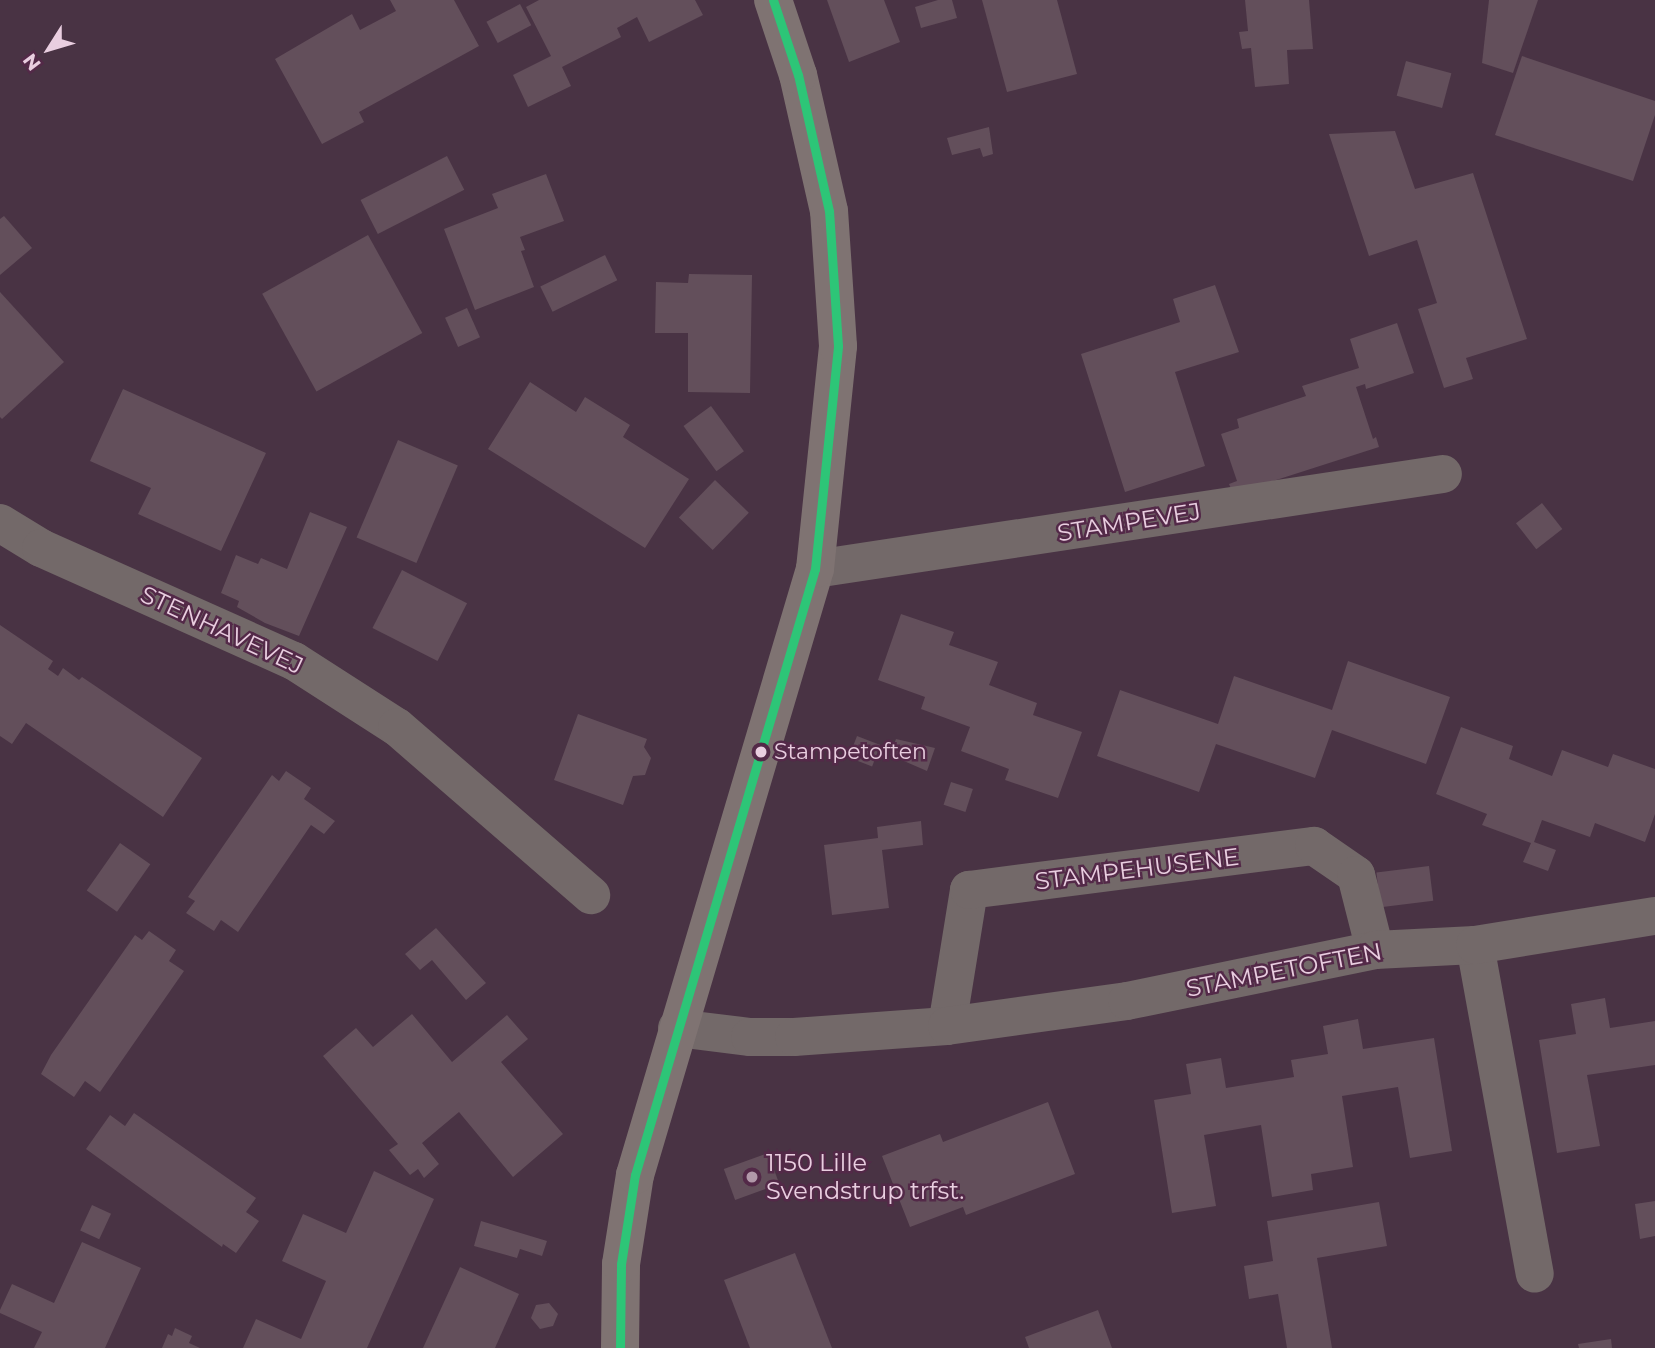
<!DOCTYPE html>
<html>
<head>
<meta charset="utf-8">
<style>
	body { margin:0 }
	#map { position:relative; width:1655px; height:1348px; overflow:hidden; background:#493344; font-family:Montserrat,sans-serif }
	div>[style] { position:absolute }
	.building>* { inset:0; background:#634f5b; transform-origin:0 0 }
	.street>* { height:38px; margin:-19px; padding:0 19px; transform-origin:19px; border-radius:19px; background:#736969 }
	.secondary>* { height:38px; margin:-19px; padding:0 19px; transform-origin:19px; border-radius:19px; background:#7f7372 }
	.bus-1>* { height:9px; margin:-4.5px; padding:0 4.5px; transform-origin:4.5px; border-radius:4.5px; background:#2dc577 }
	.dots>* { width:19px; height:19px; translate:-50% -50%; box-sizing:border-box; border:4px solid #532948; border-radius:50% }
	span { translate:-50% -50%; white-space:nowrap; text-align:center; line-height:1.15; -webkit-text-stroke:5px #532948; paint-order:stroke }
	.bus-label { font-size:22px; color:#e9cee0 }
	.left { translate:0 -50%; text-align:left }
	.street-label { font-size:24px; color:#e9cee0 }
	.poi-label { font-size:24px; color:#e9cee0 }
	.north { position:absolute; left:14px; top:14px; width:70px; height:70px; -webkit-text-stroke:5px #532948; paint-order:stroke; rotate:233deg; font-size:19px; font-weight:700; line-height:28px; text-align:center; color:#e9cee0 }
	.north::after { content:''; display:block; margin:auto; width:24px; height:32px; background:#e9cee0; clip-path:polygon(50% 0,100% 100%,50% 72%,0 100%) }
</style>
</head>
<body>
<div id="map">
	<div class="building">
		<i style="clip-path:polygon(390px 0,454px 0,479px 46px,359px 112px,364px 122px,322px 144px,275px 59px,352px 14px,360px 30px,396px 11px)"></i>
		<i style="clip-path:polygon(539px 0,695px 0,703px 15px,649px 42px,637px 17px,617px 28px,621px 37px,562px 67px,571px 86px,528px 107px,513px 75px,551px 56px,526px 7px)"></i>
		<i style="clip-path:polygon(827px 0,884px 0,900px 42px,849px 62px)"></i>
		<i style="clip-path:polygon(952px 0,957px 18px,921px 28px,915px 7px,938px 0)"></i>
		<i style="clip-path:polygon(982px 0,1057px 0,1077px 74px,1007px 92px)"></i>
		<i style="clip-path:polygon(1245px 0,1309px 0,1313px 49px,1287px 50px,1289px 84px,1255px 87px,1251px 48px,1242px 49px,1239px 32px,1248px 31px)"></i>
		<i style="clip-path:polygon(1489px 0,1538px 0,1513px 73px,1482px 63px)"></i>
		<i style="left:520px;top:4px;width:24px;height:38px;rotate:62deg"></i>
		<i style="clip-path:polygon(1522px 56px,1655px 101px,1655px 115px,1633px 181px,1495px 135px)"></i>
		<i style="left:1406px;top:61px;width:47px;height:36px;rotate:15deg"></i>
		<i style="clip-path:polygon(989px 127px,993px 154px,983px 157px,980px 148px,952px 155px,947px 138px)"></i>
		<i style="clip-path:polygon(1395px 131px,1415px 189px,1473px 173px,1527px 339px,1466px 358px,1473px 379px,1444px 388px,1418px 309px,1437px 303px,1417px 240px,1369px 256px,1329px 134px)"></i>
		<i style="left:447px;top:156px;width:38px;height:97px;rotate:63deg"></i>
		<i style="clip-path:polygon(546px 174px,564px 221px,520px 237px,525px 250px,521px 251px,534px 287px,475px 310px,444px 229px,498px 208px,492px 194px)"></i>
		<i style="clip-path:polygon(4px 216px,32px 248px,0 275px,0 219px)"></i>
		<i style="left:368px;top:235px;width:112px;height:121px;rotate:61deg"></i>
		<i style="left:605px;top:255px;width:28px;height:72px;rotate:64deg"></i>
		<i style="clip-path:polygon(689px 274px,752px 275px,750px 393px,688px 392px,688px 333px,655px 333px,656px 282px,688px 283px)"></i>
		<i style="clip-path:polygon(1215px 285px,1239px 352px,1175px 372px,1205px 466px,1125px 492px,1081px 354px,1180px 322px,1173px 299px)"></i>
		<i style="clip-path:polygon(0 292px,64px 362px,2px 419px,0 417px)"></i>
		<i style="left:467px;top:308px;width:32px;height:24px;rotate:66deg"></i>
		<i style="clip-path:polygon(1397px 323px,1414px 373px,1366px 389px,1365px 384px,1356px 387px,1373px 439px,1376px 437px,1379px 447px,1233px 494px,1229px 484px,1237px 481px,1221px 434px,1239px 428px,1237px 419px,1306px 396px,1302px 386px,1359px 368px,1350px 339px)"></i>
		<i style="clip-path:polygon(530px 382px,576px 412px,585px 397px,630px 425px,623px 437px,689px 479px,645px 548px,488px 449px)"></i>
		<i style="clip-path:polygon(123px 389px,266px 453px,221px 551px,138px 514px,151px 488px,90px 461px)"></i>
		<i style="left:711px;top:406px;width:56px;height:34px;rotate:54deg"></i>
		<i style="left:398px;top:440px;width:65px;height:106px;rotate:23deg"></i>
		<i style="left:715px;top:480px;width:47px;height:52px;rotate:44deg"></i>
		<i style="left:1542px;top:503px;width:33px;height:33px;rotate:52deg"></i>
		<i style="clip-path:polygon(310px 512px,347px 527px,299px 636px,265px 623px,237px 607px,239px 601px,221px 593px,236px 555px,258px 564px,261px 558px,287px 569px)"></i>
		<i style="left:402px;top:570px;width:73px;height:65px;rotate:27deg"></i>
		<i style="clip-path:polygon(901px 614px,954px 632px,949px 645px,998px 662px,989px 685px,1037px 703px,1033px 715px,1082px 732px,1058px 798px,1005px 780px,1009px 769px,961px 751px,970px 727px,921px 709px,925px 697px,878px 680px)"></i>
		<i style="clip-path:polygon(0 625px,53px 661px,48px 669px,58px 676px,63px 668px,79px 680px,82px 677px,202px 758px,163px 817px,26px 723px,12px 744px,0 736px)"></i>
		<i style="clip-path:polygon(1348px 661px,1450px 697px,1426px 764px,1332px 730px,1315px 778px,1216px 744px,1199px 792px,1097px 756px,1120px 690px,1218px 724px,1234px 676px,1332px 710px)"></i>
		<i style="clip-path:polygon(578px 714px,647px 739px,644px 747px,651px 758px,645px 775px,633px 776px,623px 805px,554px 780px)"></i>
		<i style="clip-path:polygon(1461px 727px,1513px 746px,1509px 759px,1552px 776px,1562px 750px,1608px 767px,1613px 754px,1655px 769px,1655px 814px,1645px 842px,1595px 823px,1590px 837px,1542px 820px,1534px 842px,1556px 850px,1548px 871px,1523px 862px,1531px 843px,1482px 825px,1487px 814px,1436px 794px)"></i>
		<i style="left:857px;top:736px;width:25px;height:23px;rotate:21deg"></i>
		<i style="clip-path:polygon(896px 739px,935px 748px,927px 771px,890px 755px)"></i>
		<i style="clip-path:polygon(286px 771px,311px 788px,304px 799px,335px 821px,324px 834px,311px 825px,238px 932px,221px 920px,214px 931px,186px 913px,195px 901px,188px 897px,272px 775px,279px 781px)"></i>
		<i style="left:951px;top:782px;width:23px;height:24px;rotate:18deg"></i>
		<i style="clip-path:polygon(921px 821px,923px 845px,882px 850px,889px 908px,832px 915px,824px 845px,878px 838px,877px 827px)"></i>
		<i style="left:120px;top:843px;width:37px;height:58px;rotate:35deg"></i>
		<i style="left:1429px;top:866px;width:35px;height:53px;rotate:83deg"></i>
		<i style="clip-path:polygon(436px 928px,486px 983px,466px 1000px,432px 960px,420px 970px,405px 954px)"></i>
		<i style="clip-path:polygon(149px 931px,176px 950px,169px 961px,184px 971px,100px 1092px,85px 1081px,74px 1097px,41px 1074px,51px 1055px,135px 935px,142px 940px)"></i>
		<i style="clip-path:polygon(1605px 998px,1610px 1028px,1655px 1021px,1655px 1065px,1587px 1075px,1600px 1146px,1557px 1153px,1539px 1040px,1576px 1034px,1571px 1004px)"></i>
		<i style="clip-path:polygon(412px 1014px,452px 1062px,507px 1015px,528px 1039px,501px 1062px,563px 1134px,513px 1177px,459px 1112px,422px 1143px,439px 1164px,424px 1178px,418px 1169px,410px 1175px,389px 1150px,398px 1144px,323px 1056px,356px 1028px,373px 1047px)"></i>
		<i style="clip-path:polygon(1358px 1019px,1363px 1049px,1434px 1038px,1452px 1151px,1410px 1158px,1398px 1087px,1342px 1096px,1353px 1167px,1311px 1174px,1313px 1190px,1272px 1197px,1261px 1125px,1204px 1135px,1216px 1206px,1172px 1213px,1154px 1100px,1191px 1094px,1186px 1064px,1221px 1058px,1226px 1088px,1294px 1077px,1291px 1060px,1328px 1054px,1323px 1026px)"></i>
		<i style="clip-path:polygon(1048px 1102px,1075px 1174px,966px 1215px,963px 1207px,910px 1227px,882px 1156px,940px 1134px,943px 1142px)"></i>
		<i style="clip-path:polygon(134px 1113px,256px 1198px,246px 1212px,259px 1221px,236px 1253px,223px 1244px,222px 1247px,86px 1149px,110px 1115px,125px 1126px)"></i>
		<i style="left:768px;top:1153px;width:33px;height:47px;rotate:70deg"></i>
		<i style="clip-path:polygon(374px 1171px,434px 1199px,367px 1348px,243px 1348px,256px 1319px,301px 1339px,326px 1281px,282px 1261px,303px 1214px,346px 1233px)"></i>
		<i style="clip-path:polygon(1655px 1201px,1655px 1236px,1640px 1239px,1635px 1204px)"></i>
		<i style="clip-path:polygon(1379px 1202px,1387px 1246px,1317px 1258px,1332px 1348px,1287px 1348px,1278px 1294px,1249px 1299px,1244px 1266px,1273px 1261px,1267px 1221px)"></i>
		<i style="left:92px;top:1205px;width:21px;height:28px;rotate:25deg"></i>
		<i style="clip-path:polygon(481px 1221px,547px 1241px,542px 1256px,520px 1249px,517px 1258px,474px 1246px)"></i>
		<i style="clip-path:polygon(82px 1242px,141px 1268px,105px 1348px,34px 1348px,42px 1332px,0 1313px,0 1310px,12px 1284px,54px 1303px)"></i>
		<i style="clip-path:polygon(795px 1253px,832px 1348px,750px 1348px,724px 1280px)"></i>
		<i style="clip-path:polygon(460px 1267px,519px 1294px,495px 1348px,423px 1348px)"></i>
		<i style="clip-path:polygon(549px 1303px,558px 1314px,553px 1326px,540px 1329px,531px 1318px,536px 1305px)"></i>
		<i style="clip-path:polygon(1098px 1310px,1112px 1348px,1029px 1348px,1025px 1337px)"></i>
		<i style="clip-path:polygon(175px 1328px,192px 1336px,189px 1343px,200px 1348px,162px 1348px,168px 1334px,172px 1336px)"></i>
		<i style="clip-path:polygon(1611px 1339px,1612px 1348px,1579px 1348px,1578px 1344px)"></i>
	</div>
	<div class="street">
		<i style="left:0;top:523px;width:48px;rotate:31.4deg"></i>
		<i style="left:41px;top:548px;width:277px;rotate:24.1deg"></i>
		<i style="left:294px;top:661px;width:122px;rotate:32.7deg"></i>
		<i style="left:397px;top:727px;width:257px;rotate:40.9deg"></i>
		<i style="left:815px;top:569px;width:635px;rotate:-8.6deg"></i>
		<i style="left:1475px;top:945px;width:334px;rotate:79.7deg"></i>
		<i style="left:947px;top:1026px;width:138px;rotate:-80.8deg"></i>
		<i style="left:969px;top:890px;width:348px;rotate:-7.3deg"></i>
		<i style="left:1314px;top:846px;width:51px;rotate:34.6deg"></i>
		<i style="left:1356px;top:875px;width:77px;rotate:75.8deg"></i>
		<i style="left:677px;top:1028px;width:74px;rotate:7deg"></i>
		<i style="left:750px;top:1037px;width:44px"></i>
		<i style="left:794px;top:1037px;width:153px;rotate:-4.1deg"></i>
		<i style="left:947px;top:1026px;width:182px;rotate:-7.9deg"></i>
		<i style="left:1127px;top:1001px;width:253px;rotate:-11.6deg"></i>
		<i style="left:1375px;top:950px;width:100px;rotate:-2.9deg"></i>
		<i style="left:1475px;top:945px;width:182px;rotate:-9.2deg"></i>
	</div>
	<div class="secondary">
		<i style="left:620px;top:1348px;width:84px;rotate:-89.3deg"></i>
		<i style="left:621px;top:1264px;width:90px;rotate:-81.1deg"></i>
		<i style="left:635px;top:1175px;width:632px;rotate:-73.46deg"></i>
		<i style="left:815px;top:569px;width:224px;rotate:-84.1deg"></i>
		<i style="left:838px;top:346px;width:135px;rotate:-93.8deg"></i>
		<i style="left:829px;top:211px;width:139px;rotate:-102.8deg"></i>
		<i style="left:798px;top:75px;width:79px;rotate:-108.4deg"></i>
	</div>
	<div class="bus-1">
		<i style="left:620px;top:1348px;width:84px;rotate:-89.3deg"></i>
		<i style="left:621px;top:1264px;width:90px;rotate:-81.1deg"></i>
		<i style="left:635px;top:1175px;width:632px;rotate:-73.46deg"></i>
		<i style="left:815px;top:569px;width:224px;rotate:-84.1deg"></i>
		<i style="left:838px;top:346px;width:135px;rotate:-93.8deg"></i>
		<i style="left:829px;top:211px;width:139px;rotate:-102.8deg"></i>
		<i style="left:798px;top:75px;width:79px;rotate:-108.4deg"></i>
	</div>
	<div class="dots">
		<i style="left:761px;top:752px;background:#e9cee0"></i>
		<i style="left:752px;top:1177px;background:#b198a9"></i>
	</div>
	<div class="bus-label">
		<span class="left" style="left:774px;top:752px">Stampetoften</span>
	</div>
	<div class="street-label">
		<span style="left:1129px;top:522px;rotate:-9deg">STAMPEVEJ</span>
		<span style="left:222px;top:630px;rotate:25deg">STENHAVEVEJ</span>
		<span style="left:1137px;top:869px;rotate:-7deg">STAMPEHUSENE</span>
		<span style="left:1284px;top:970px;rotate:-11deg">STAMPETOFTEN</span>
	</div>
	<div class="poi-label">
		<span class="left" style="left:766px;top:1177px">1150 Lille<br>Svendstrup trfst.</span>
	</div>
	<div class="north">N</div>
</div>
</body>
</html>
